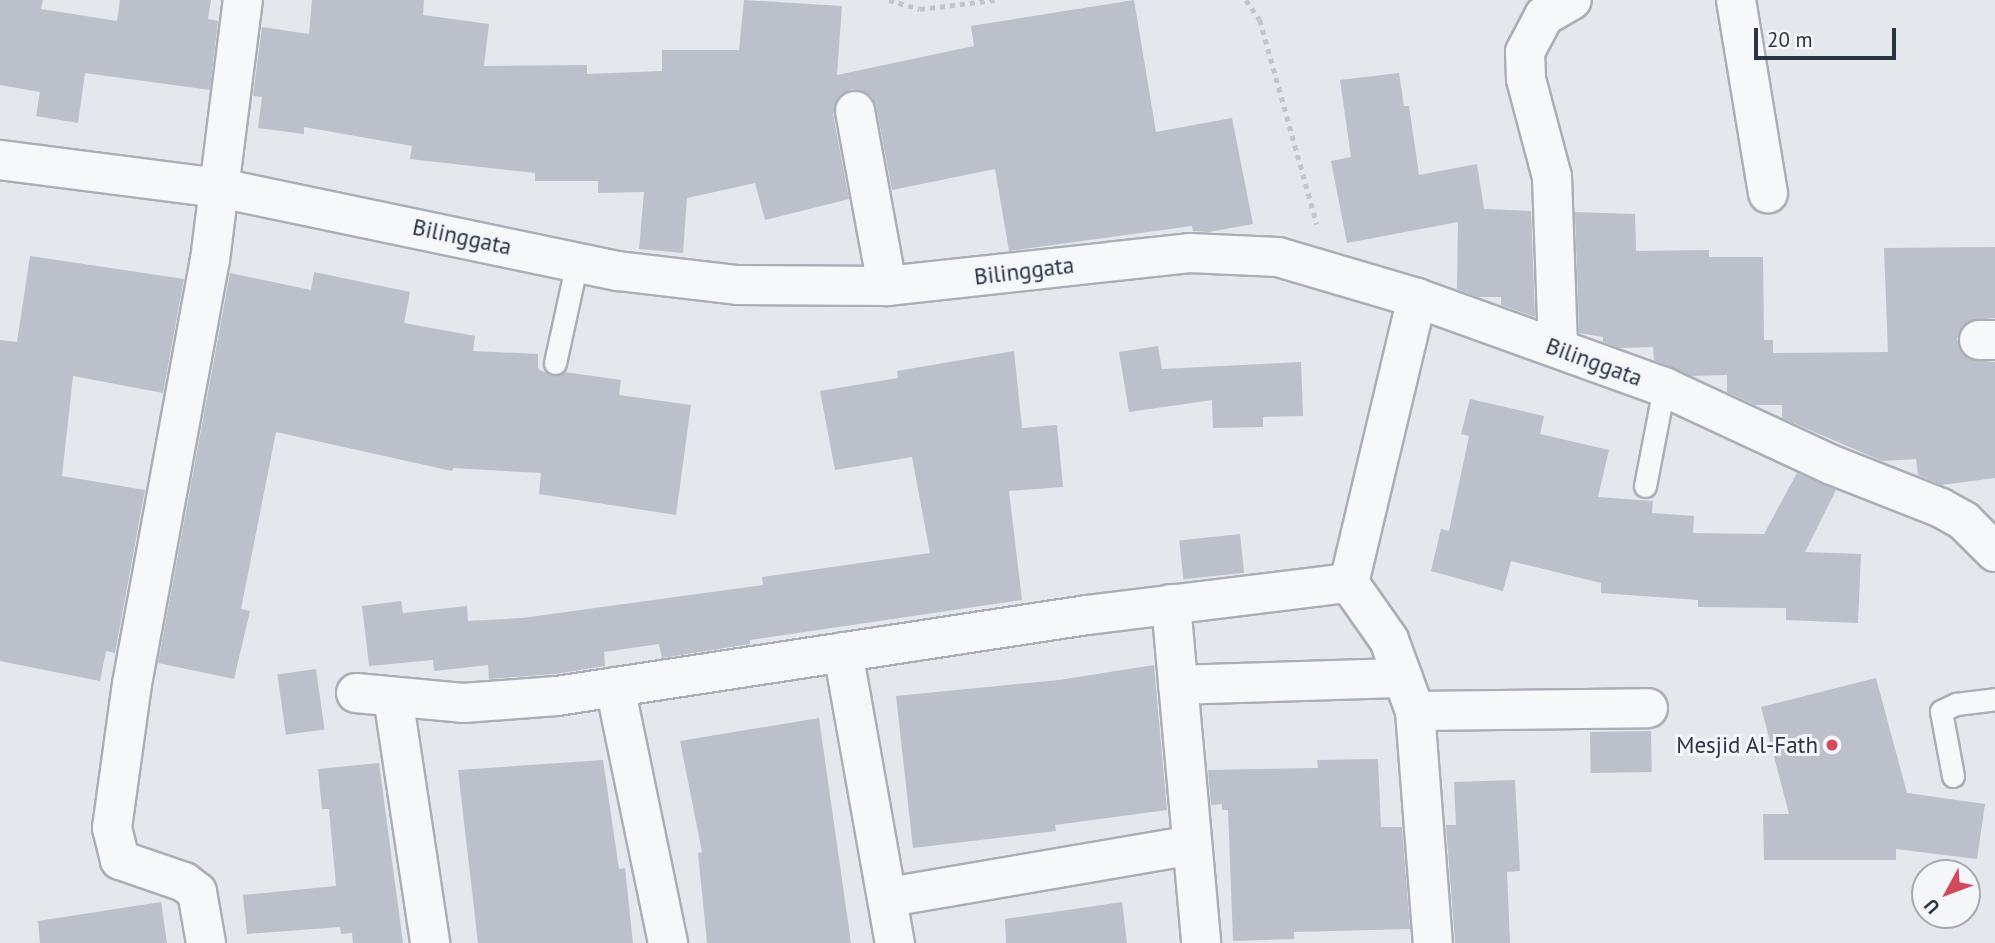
<!DOCTYPE html>
<html>
<head>
<meta charset="utf-8">
<style>
	body { margin:0 }
	#map { position:relative; width:1995px; height:943px; overflow:hidden; background:#e4e7ec; font-family:"PT Sans",sans-serif }
	div>[style] { position:absolute }
	.building>* { inset:0; background:#bbc0ca; transform-origin:0 0 }
	.path>* { height:4.5px; margin-top:-2.25px; transform-origin:0; background:repeating-linear-gradient(90deg,#c2c5cb 0 5px,transparent 0 10px) }
	.roads { filter:drop-shadow(2px 0 #a9aeb7) drop-shadow(-2px 0 #a9aeb7) drop-shadow(0 2px #a9aeb7) drop-shadow(0 -2px #a9aeb7) }
	.lane>* { height:21px; margin:-10.5px; padding:0 10.5px; transform-origin:10.5px; border-radius:10.5px; background:#f7f8fa }
	.street>* { height:38px; margin:-19px; padding:0 19px; transform-origin:19px; border-radius:19px; background:#f7f8fa }
	.dots>* { width:19px; height:19px; translate:-50% -50%; box-sizing:border-box; border:4px solid #f4f6f9; border-radius:50% }
	span { translate:-50% -50%; white-space:nowrap; text-align:center; line-height:1.15; -webkit-text-stroke:6px #f4f6f9; paint-order:stroke }
	.street-label { font-size:23px; color:#2b3445 }
	.poi-label { font-size:23px; color:#2b3445 }
	.right { translate:-100% -50%; text-align:right }
	.north { position:absolute; left:1911px; top:859px; width:70px; height:70px; box-sizing:border-box; background:#f4f6f9; border:2px solid #a4a8b1; border-radius:50%; rotate:229deg; font-size:19px; font-weight:700; line-height:28px; text-align:center; color:#2b3445 }
	.north::after { content:''; display:block; margin:auto; width:24px; height:32px; background:#d1495b; clip-path:polygon(50% 0,100% 100%,50% 72%,0 100%) }
	.scale { position:absolute; left:1754px; top:28px; width:142px; height:32px; box-sizing:border-box; border:4px solid #2b3445; border-top:0; padding-left:9px; font-size:21px; line-height:24px; white-space:nowrap; color:#2b3445; -webkit-text-stroke:5px #f4f6f9; paint-order:stroke }
</style>
</head>
<body>
<div id="map">
	<div class="building">
		<i style="clip-path:polygon(0 0,43px 0,41px 9px,117px 21px,120px 0,211px 0,208px 19px,218px 21px,210px 90px,85px 73px,78px 123px,36px 116px,40px 92px,0 85px)"></i>
		<i style="clip-path:polygon(312px 0,424px 0,423px 15px,489px 24px,484px 66px,587px 65px,587px 74px,662px 71px,662px 50px,739px 50px,744px 0,842px 6px,837px 75px,974px 46px,971px 26px,1134px 0,1156px 132px,1232px 118px,1253px 224px,1209px 232px,1193px 231px,1192px 226px,1009px 251px,995px 169px,892px 190px,876px 106px,871px 96px,852px 89px,840px 95px,833px 114px,849px 199px,765px 220px,755px 183px,687px 198px,683px 253px,639px 249px,644px 192px,598px 193px,598px 181px,535px 181px,535px 173px,410px 159px,412px 146px,304px 127px,304px 134px,258px 128px,262px 97px,253px 96px,262px 27px,309px 34px)"></i>
		<i style="clip-path:polygon(1399px 73px,1404px 106px,1409px 106px,1419px 175px,1477px 164px,1484px 209px,1531px 211px,1535px 317px,1501px 305px,1501px 297px,1478px 297px,1457px 289px,1458px 222px,1347px 243px,1331px 161px,1351px 157px,1340px 80px)"></i>
		<i style="clip-path:polygon(1575px 212px,1635px 214px,1636px 251px,1709px 250px,1709px 257px,1763px 257px,1764px 340px,1773px 340px,1773px 353px,1888px 352px,1884px 248px,1995px 247px,1995px 318px,1969px 321px,1957px 339px,1968px 359px,1995px 362px,1995px 478px,1941px 485px,1918px 475px,1916px 459px,1882px 461px,1782px 418px,1782px 405px,1755px 405px,1727px 392px,1727px 375px,1692px 376px,1654px 360px,1653px 347px,1619px 348px,1603px 342px,1603px 337px,1579px 333px)"></i>
		<i style="clip-path:polygon(30px 256px,184px 279px,163px 393px,73px 376px,62px 476px,145px 490px,115px 653px,106px 651px,100px 681px,0 661px,0 340px,17px 342px)"></i>
		<i style="clip-path:polygon(314px 272px,410px 292px,404px 323px,475px 336px,473px 351px,538px 354px,538px 369px,552px 376px,564px 372px,621px 380px,619px 395px,691px 405px,676px 515px,539px 494px,541px 473px,453px 468px,452px 471px,276px 432px,241px 609px,250px 611px,234px 679px,158px 663px,230px 273px,311px 290px)"></i>
		<i style="clip-path:polygon(1158px 346px,1162px 369px,1301px 362px,1303px 416px,1263px 417px,1263px 427px,1213px 428px,1212px 400px,1129px 412px,1119px 352px)"></i>
		<i style="clip-path:polygon(1014px 351px,1022px 428px,1057px 425px,1063px 487px,1009px 491px,1022px 600px,750px 640px,750px 644px,662px 658px,659px 644px,604px 652px,605px 666px,555px 674px,489px 679px,488px 665px,434px 671px,433px 660px,369px 666px,362px 606px,401px 601px,403px 613px,467px 606px,468px 621px,522px 618px,763px 585px,762px 577px,930px 553px,912px 457px,835px 470px,820px 391px,898px 378px,897px 371px)"></i>
		<i style="clip-path:polygon(1470px 399px,1544px 416px,1540px 434px,1609px 450px,1598px 497px,1653px 501px,1652px 513px,1694px 516px,1693px 533px,1764px 534px,1797px 473px,1836px 490px,1805px 552px,1861px 554px,1858px 623px,1786px 620px,1786px 608px,1698px 607px,1698px 600px,1601px 593px,1601px 583px,1511px 561px,1503px 591px,1431px 571px,1441px 529px,1449px 531px,1469px 436px,1461px 434px)"></i>
		<i style="left:1240px;top:534px;width:39px;height:61px;rotate:84deg"></i>
		<i style="clip-path:polygon(1154px 665px,1167px 810px,1055px 825px,1056px 831px,913px 848px,896px 696px,1059px 680px)"></i>
		<i style="left:316px;top:669px;width:61px;height:39px;rotate:82deg"></i>
		<i style="clip-path:polygon(1876px 678px,1907px 793px,1985px 804px,1977px 859px,1896px 849px,1896px 860px,1764px 860px,1763px 814px,1789px 814px,1761px 707px)"></i>
		<i style="clip-path:polygon(819px 718px,851px 943px,707px 943px,698px 853px,702px 852px,680px 741px)"></i>
		<i style="left:1651px;top:731px;width:41px;height:61px;rotate:89deg"></i>
		<i style="clip-path:polygon(1378px 759px,1381px 827px,1402px 827px,1410px 929px,1294px 932px,1294px 939px,1233px 941px,1228px 810px,1222px 810px,1222px 804px,1211px 805px,1208px 770px,1318px 768px,1317px 760px)"></i>
		<i style="clip-path:polygon(603px 760px,619px 869px,625px 868px,633px 943px,478px 943px,458px 770px)"></i>
		<i style="clip-path:polygon(379px 763px,403px 943px,353px 943px,352px 933px,341px 934px,340px 927px,247px 934px,243px 895px,336px 886px,329px 809px,322px 809px,318px 769px)"></i>
		<i style="clip-path:polygon(1515px 780px,1520px 871px,1507px 872px,1510px 943px,1455px 943px,1446px 825px,1456px 825px,1454px 782px)"></i>
		<i style="clip-path:polygon(161px 902px,167px 943px,40px 943px,38px 921px)"></i>
		<i style="clip-path:polygon(1122px 902px,1127px 943px,1006px 943px,1005px 919px)"></i>
	</div>
	<div class="path">
		<i style="left:889px;top:0;width:32px;rotate:16deg"></i>
		<i style="left:920px;top:9px;width:77px;rotate:-6.8deg"></i>
		<i style="left:1246px;top:0;width:24px;rotate:55deg"></i>
		<i style="left:1260px;top:20px;width:212px;rotate:74.4deg"></i>
	</div>
	<div class="roads">
		<div class="lane">
			<i style="left:555px;top:363px;width:103px;rotate:-77.7deg"></i>
			<i style="left:1645px;top:486px;width:101px;rotate:-79.1deg"></i>
			<i style="left:1953px;top:776px;width:66px;rotate:-100.5deg"></i>
			<i style="left:1941px;top:711px;width:17px;rotate:-25deg"></i>
			<i style="left:1956px;top:704px;width:39px;rotate:-7deg"></i>
		</div>
		<div class="street">
			<i style="left:1736px;top:0;width:196px;rotate:80.6deg"></i>
			<i style="left:855px;top:111px;width:178px;rotate:79.6deg"></i>
			<i style="left:0;top:160px;width:222px;rotate:7.3deg"></i>
			<i style="left:220px;top:188px;width:407px;rotate:11.8deg"></i>
			<i style="left:618px;top:271px;width:120px;rotate:6.7deg"></i>
			<i style="left:737px;top:285px;width:150px;rotate:0.4deg"></i>
			<i style="left:887px;top:286px;width:304px;rotate:-6.2deg"></i>
			<i style="left:1189px;top:253px;width:89px;rotate:2.6deg"></i>
			<i style="left:1278px;top:257px;width:145px;rotate:16.4deg"></i>
			<i style="left:1417px;top:298px;width:263px;rotate:19.8deg"></i>
			<i style="left:1664px;top:387px;width:185px;rotate:24.9deg"></i>
			<i style="left:1832px;top:465px;width:117px;rotate:21.5deg"></i>
			<i style="left:1941px;top:508px;width:26px;rotate:29deg"></i>
			<i style="left:1964px;top:521px;width:44px;rotate:45deg"></i>
			<i style="left:1979px;top:340px;width:16px"></i>
			<i style="left:1558px;top:348px;width:171px;rotate:-92deg"></i>
			<i style="left:1552px;top:177px;width:101px;rotate:-104.9deg"></i>
			<i style="left:1526px;top:79px;width:27px;rotate:-92deg"></i>
			<i style="left:1525px;top:52px;width:41px;rotate:-62.2deg"></i>
			<i style="left:1544px;top:16px;width:32px;rotate:-30deg"></i>
			<i style="left:1349px;top:583px;width:70px;rotate:54.9deg"></i>
			<i style="left:1389px;top:640px;width:76px;rotate:69.9deg"></i>
			<i style="left:1415px;top:711px;width:233px;rotate:85.6deg"></i>
			<i style="left:1171px;top:604px;width:340px;rotate:84.9deg"></i>
			<i style="left:843px;top:652px;width:296px;rotate:79.9deg"></i>
			<i style="left:1178px;top:685px;width:225px;rotate:-1.8deg"></i>
			<i style="left:615px;top:687px;width:261px;rotate:78.3deg"></i>
			<i style="left:356px;top:693px;width:107px;rotate:5.3deg"></i>
			<i style="left:463px;top:703px;width:94px;rotate:-4.3deg"></i>
			<i style="left:557px;top:696px;width:536px;rotate:-8.69deg"></i>
			<i style="left:1087px;top:615px;width:264px;rotate:-7deg"></i>
			<i style="left:1349px;top:583px;width:293px;rotate:-76.6deg"></i>
			<i style="left:393px;top:697px;width:249px;rotate:81.4deg"></i>
			<i style="left:1415px;top:711px;width:233px;rotate:-0.7deg"></i>
			<i style="left:889px;top:897px;width:307px;rotate:-9.7deg"></i>
			<i style="left:206px;top:943px;width:52px;rotate:-100deg"></i>
			<i style="left:197px;top:892px;width:16px;rotate:-142deg"></i>
			<i style="left:184px;top:882px;width:68px;rotate:-161deg"></i>
			<i style="left:120px;top:860px;width:33px;rotate:-104deg"></i>
			<i style="left:112px;top:828px;width:145px;rotate:-82.1deg"></i>
			<i style="left:132px;top:684px;width:431px;rotate:-79.6deg"></i>
			<i style="left:210px;top:260px;width:262px;rotate:-82.8deg"></i>
		</div>
	</div>
	<div class="dots">
		<i style="left:1832px;top:745px;background:#d1495b"></i>
	</div>
	<div class="street-label">
		<span style="left:462px;top:237px;rotate:12deg">Bilinggata</span>
		<span style="left:1024px;top:271px;rotate:-7deg">Bilinggata</span>
		<span style="left:1594px;top:362px;rotate:20deg">Bilinggata</span>
	</div>
	<div class="poi-label">
		<span class="right" style="left:1818px;top:745px">Mesjid Al-Fath</span>
	</div>
	<div class="north">U</div>
	<div class="scale">20 m</div>
</div>
</body>
</html>
